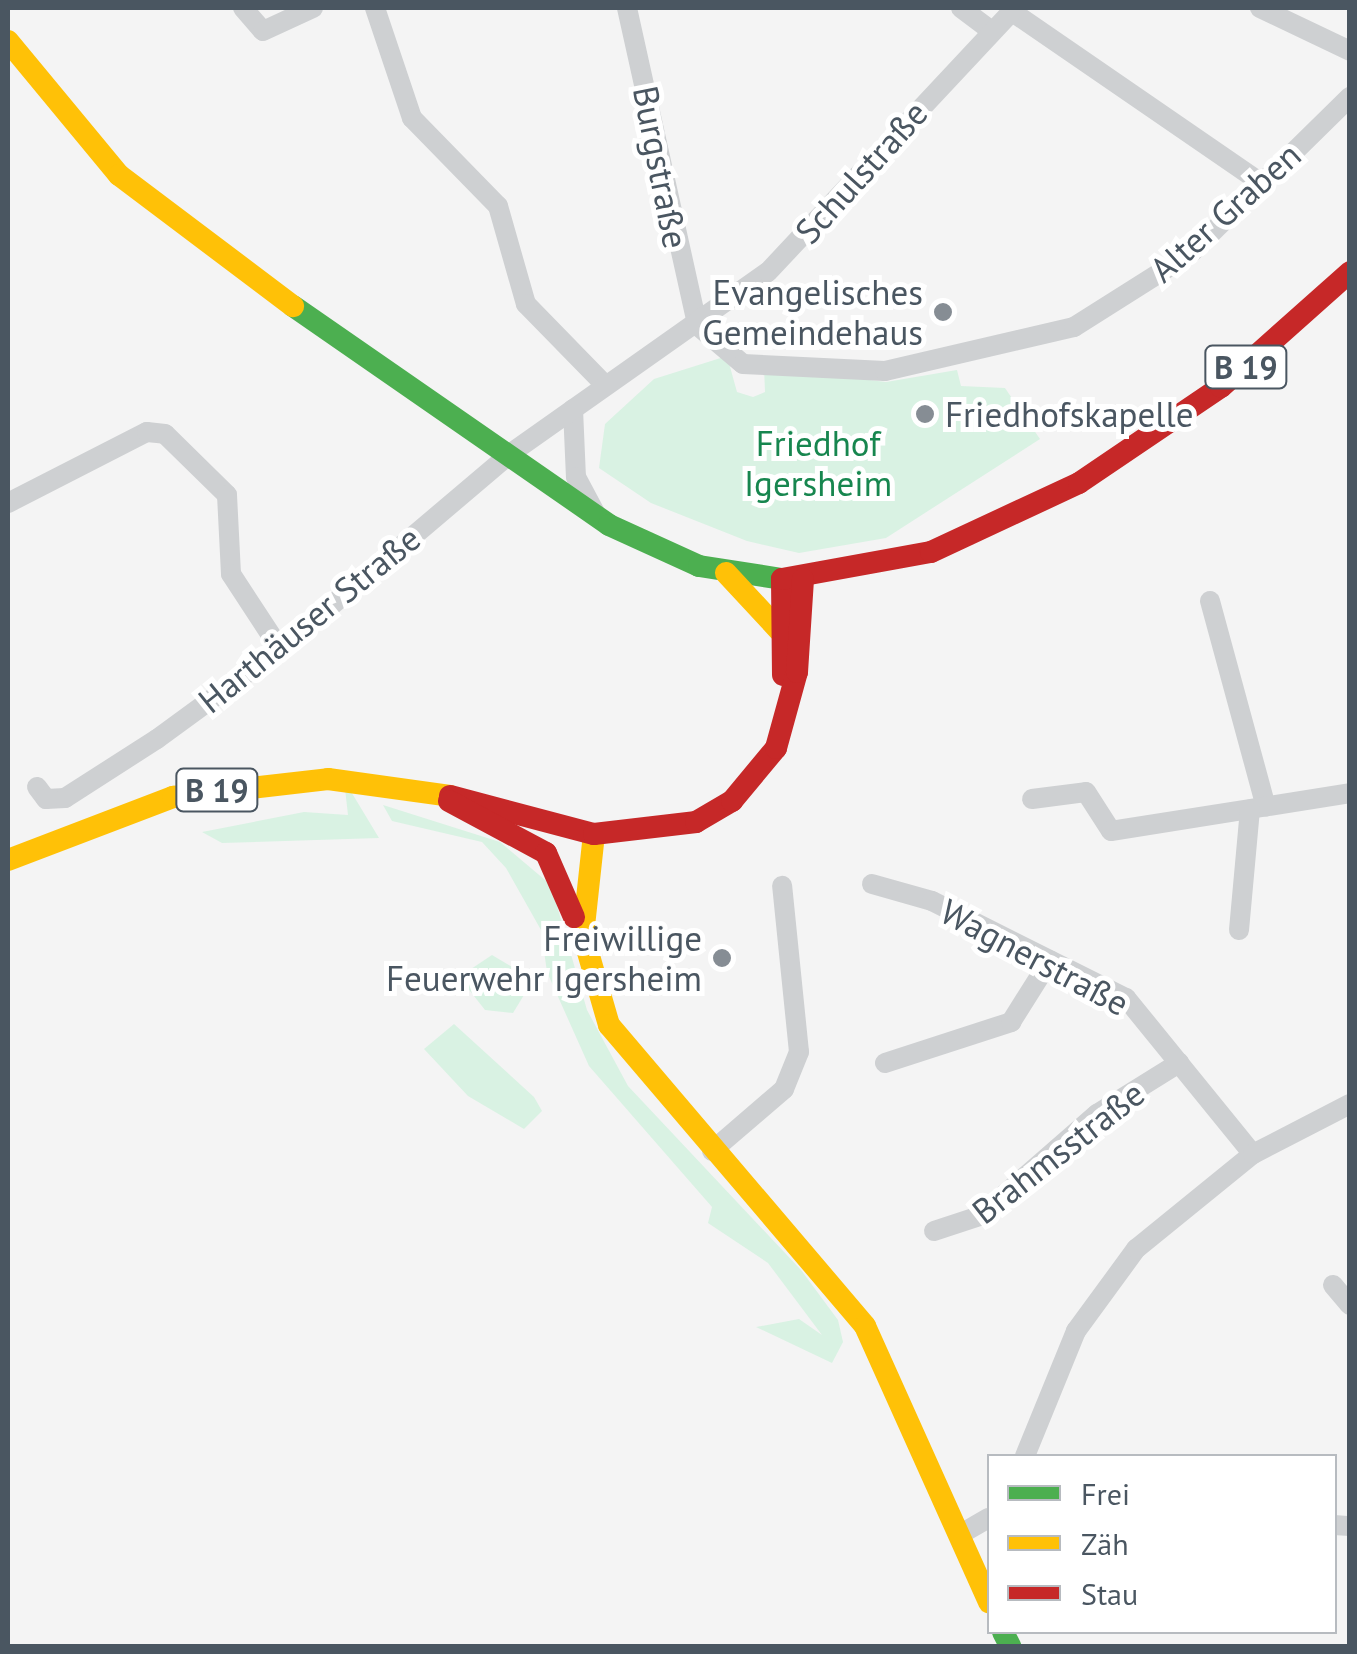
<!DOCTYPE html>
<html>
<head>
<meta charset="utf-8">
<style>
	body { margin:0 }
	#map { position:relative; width:1357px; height:1654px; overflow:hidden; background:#f4f4f4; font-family:"PT Sans",sans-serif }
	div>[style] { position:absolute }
	.green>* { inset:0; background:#d9f2e3 }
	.street>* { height:20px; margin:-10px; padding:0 10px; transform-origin:10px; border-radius:10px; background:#ced0d2 }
	.fast>* { height:22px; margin:-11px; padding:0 11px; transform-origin:11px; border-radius:11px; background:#4caf50 }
	.slow>* { height:22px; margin:-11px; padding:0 11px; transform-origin:11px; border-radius:11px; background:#ffc107 }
	.jam>* { height:22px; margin:-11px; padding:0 11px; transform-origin:11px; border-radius:11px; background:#c62828 }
	.dots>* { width:28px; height:28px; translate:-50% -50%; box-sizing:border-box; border:5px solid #fff; border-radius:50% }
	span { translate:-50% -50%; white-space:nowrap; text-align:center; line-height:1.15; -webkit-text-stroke:10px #fff; paint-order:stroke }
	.shield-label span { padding:2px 8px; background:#fff; border:2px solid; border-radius:8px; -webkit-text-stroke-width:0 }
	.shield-label { font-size:32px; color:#4a5661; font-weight:700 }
	.street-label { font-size:35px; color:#4a5661 }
	.poi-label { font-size:35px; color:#4a5661 }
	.right { translate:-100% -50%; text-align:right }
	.left { translate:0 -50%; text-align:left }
	.park-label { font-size:35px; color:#17864f }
	.frame { position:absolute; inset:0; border:10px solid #4a5661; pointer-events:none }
	.legend { position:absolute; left:987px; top:1454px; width:350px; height:180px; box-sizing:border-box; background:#fff; border:2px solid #b7bbc0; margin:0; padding:12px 18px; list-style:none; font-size:30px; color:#4a5661 }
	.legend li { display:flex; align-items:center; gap:20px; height:50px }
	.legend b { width:50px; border:2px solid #b7bbc0 }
</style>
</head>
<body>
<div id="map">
	<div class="green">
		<i style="clip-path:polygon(727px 356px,737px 392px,753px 397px,765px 392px,764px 367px,886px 382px,957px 370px,961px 386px,1005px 388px,1040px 439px,886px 538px,799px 553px,747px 541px,651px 503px,599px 468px,605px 424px,654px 379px)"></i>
		<i style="clip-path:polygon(344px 780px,379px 838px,222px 843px,202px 832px,304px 812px,348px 815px)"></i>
		<i style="clip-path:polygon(383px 805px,500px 842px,551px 885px,587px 1010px,628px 1086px,801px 1270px,838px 1320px,843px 1342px,832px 1363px,756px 1327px,799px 1319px,822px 1335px,768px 1263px,708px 1223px,712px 1207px,589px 1066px,547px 972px,541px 930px,506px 868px,482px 842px,392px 821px)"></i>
		<i style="clip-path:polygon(492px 955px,519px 971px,527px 990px,513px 1013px,485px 1010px,459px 977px)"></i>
		<i style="clip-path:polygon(454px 1024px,534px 1097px,542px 1111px,524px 1129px,468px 1096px,424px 1049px)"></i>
	</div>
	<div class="street">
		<i style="left:243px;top:8px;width:30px;rotate:49deg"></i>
		<i style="left:263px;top:31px;width:55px;rotate:-24.7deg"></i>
		<i style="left:375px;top:8px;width:116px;rotate:71.4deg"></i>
		<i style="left:412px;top:118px;width:123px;rotate:45.7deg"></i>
		<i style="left:498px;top:206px;width:102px;rotate:74.1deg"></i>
		<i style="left:526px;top:304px;width:113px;rotate:45.7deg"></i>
		<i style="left:627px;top:8px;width:325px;rotate:77.5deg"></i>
		<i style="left:697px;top:325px;width:60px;rotate:40.3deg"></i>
		<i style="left:743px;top:364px;width:142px;rotate:2.8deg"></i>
		<i style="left:885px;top:371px;width:194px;rotate:-13.1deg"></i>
		<i style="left:1074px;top:327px;width:138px;rotate:-32.3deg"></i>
		<i style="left:1191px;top:253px;width:223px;rotate:-44.5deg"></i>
		<i style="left:961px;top:8px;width:35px;rotate:37deg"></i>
		<i style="left:1260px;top:8px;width:100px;rotate:25.5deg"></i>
		<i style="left:1011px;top:11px;width:303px;rotate:34.5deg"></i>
		<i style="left:573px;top:409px;width:68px;rotate:87.5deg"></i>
		<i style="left:576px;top:477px;width:40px;rotate:62deg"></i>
		<i style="left:8px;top:503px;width:156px;rotate:-27.1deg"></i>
		<i style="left:147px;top:432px;width:18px;rotate:6deg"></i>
		<i style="left:165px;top:434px;width:87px;rotate:44.5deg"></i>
		<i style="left:227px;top:495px;width:79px;rotate:87.1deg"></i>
		<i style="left:231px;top:574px;width:90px;rotate:56.8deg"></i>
		<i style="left:1210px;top:601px;width:213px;rotate:74.8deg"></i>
		<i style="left:37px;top:787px;width:15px;rotate:53deg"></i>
		<i style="left:46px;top:799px;width:19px;rotate:-3deg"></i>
		<i style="left:65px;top:798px;width:109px;rotate:-32.7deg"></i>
		<i style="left:157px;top:739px;width:152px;rotate:-36.2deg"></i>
		<i style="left:280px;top:649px;width:303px;rotate:-40.3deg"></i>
		<i style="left:511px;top:453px;width:314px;rotate:-35.2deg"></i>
		<i style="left:768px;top:272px;width:362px;rotate:-46.9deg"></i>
		<i style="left:1032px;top:799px;width:54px;rotate:-7.4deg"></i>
		<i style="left:1086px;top:792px;width:46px;rotate:57.3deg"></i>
		<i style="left:1111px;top:831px;width:242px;rotate:-9deg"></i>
		<i style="left:872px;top:884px;width:62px;rotate:15.8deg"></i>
		<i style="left:932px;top:901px;width:217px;rotate:26.6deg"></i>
		<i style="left:1126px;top:998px;width:201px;rotate:50.9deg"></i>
		<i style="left:1239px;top:930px;width:121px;rotate:-84.8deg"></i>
		<i style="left:885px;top:1063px;width:133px;rotate:-18deg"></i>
		<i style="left:1011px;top:1022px;width:73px;rotate:-57.8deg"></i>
		<i style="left:712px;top:1151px;width:95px;rotate:-40.7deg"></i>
		<i style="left:784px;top:1089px;width:40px;rotate:-68deg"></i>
		<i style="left:799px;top:1052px;width:167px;rotate:-95.8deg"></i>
		<i style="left:934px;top:1231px;width:48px;rotate:-18.1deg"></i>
		<i style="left:980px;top:1216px;width:155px;rotate:-41.1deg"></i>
		<i style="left:1097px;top:1114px;width:97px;rotate:-31.9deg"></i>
		<i style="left:1333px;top:1285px;width:26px;rotate:50deg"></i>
		<i style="left:1025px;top:1456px;width:135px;rotate:-67.8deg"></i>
		<i style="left:1076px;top:1331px;width:102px;rotate:-53.8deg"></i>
		<i style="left:1136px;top:1249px;width:151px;rotate:-39.1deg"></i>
		<i style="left:1253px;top:1154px;width:109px;rotate:-27.3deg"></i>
		<i style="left:1334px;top:1525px;width:16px;rotate:4deg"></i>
		<i style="left:959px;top:1535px;width:34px;rotate:-30deg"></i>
	</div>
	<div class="fast">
		<i style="left:293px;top:306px;width:384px;rotate:34.7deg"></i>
		<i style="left:609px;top:525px;width:99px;rotate:24.5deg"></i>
		<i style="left:699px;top:566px;width:84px;rotate:8.9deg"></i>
		<i style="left:1003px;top:1632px;width:16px;rotate:63deg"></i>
	</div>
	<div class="slow">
		<i style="left:8px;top:41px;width:174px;rotate:50.4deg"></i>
		<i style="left:119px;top:175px;width:218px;rotate:37deg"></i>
		<i style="left:726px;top:573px;width:78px;rotate:47.1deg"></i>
		<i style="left:594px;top:834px;width:102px;rotate:96.2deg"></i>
		<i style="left:583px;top:935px;width:94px;rotate:73.9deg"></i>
		<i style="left:609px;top:1025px;width:395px;rotate:49.6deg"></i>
		<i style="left:865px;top:1326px;width:303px;rotate:65.8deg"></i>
		<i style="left:8px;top:860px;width:177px;rotate:-20.9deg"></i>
		<i style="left:173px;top:797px;width:156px;rotate:-6.6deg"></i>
		<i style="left:328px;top:779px;width:123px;rotate:7.9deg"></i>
	</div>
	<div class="jam">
		<i style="left:783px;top:675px;width:96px;rotate:-90.6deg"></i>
		<i style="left:782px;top:579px;width:151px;rotate:-10.3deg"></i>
		<i style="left:931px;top:552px;width:163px;rotate:-25deg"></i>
		<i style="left:1079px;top:483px;width:171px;rotate:-34.1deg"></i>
		<i style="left:1221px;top:387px;width:173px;rotate:-41.7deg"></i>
		<i style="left:450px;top:796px;width:149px;rotate:14.8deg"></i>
		<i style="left:594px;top:834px;width:103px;rotate:-6.7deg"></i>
		<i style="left:696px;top:822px;width:42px;rotate:-30.3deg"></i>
		<i style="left:732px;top:801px;width:69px;rotate:-50.3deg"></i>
		<i style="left:776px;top:748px;width:79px;rotate:-74.6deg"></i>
		<i style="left:797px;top:672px;width:93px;rotate:-86.3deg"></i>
		<i style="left:449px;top:801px;width:110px;rotate:28.2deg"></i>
		<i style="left:546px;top:853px;width:70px;rotate:66.4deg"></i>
	</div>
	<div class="dots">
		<i style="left:943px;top:312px;background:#868d94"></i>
		<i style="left:925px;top:414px;background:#868d94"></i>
		<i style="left:722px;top:958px;background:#868d94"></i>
	</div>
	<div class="shield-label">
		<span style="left:1246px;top:367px">B 19</span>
		<span style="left:217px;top:790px">B 19</span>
	</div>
	<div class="street-label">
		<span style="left:661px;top:167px;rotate:79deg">Burgstraße</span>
		<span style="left:861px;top:172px;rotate:-48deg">Schulstraße</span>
		<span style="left:1225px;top:212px;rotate:-42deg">Alter Graben</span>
		<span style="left:309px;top:619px;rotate:-39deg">Harthäuser Straße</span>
		<span style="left:1035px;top:957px;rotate:28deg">Wagnerstraße</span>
		<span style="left:1058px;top:1152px;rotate:-38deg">Brahmsstraße</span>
	</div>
	<div class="poi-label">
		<span class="right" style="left:923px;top:312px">Evangelisches<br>Gemeindehaus</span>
		<span class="left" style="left:945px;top:414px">Friedhofskapelle</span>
		<span class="right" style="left:702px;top:958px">Freiwillige<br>Feuerwehr Igersheim</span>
	</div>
	<div class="park-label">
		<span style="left:818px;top:463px">Friedhof<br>Igersheim</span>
	</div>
	<div class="frame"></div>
	<ul class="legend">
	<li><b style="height:12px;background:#4caf50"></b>Frei</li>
	<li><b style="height:12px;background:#ffc107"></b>Zäh</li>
	<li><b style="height:12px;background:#c62828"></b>Stau</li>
	</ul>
</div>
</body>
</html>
